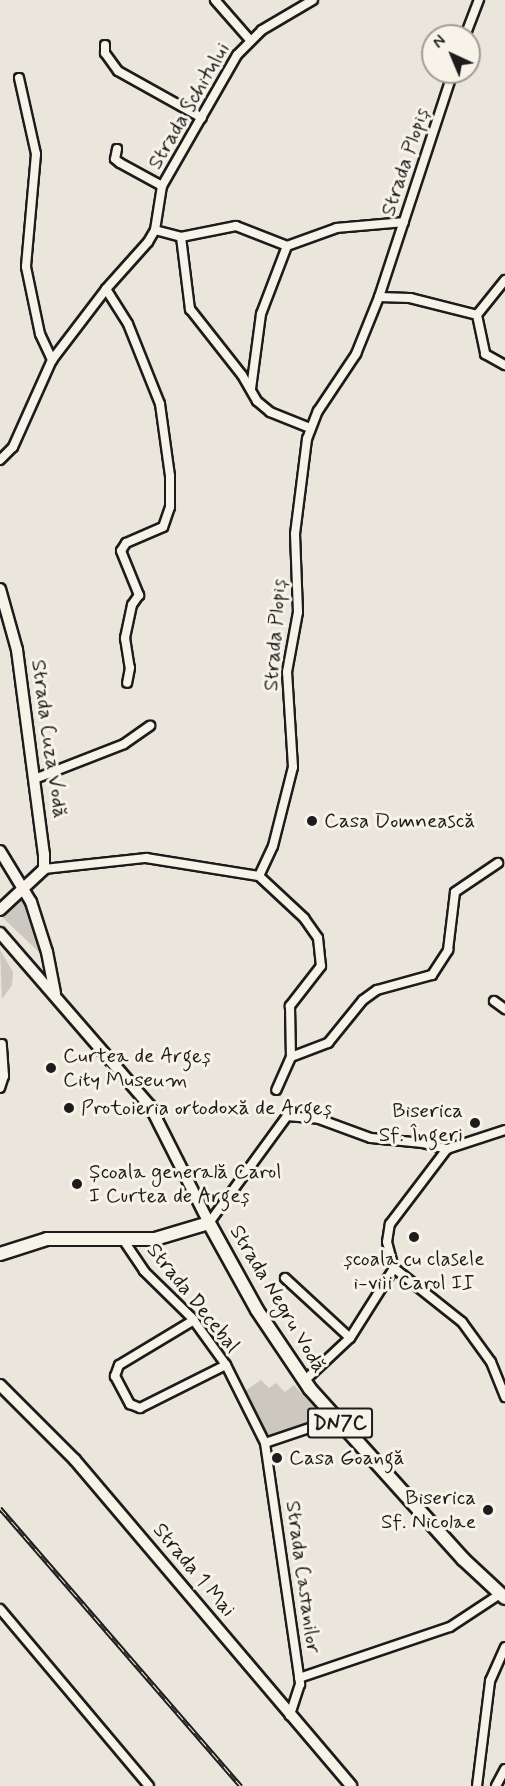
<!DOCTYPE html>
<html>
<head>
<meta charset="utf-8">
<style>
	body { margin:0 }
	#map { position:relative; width:505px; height:1786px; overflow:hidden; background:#eae6dc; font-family:Mynerve,sans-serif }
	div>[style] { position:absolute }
	.green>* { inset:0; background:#ccc8c0 }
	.roads { filter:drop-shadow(2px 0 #1c1c1c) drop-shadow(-2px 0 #1c1c1c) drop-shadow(0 2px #1c1c1c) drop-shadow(0 -2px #1c1c1c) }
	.street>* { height:8px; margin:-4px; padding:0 4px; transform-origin:4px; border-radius:4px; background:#f7f3e8 }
	.secondary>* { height:10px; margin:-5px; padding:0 5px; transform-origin:5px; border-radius:5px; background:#f7f3e8 }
	.primary>* { height:12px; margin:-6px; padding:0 6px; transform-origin:6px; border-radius:6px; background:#f7f3e8 }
	.rail>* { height:5px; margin-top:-2.5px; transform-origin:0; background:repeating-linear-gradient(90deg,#f7f3e8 0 9px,#1c1c1c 0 18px); box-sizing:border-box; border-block:2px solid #1c1c1c }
	.dots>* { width:16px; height:16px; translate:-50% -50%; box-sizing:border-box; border:3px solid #f7f3e8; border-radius:50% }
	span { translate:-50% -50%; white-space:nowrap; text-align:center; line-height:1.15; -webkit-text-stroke:6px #f7f3e8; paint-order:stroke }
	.shield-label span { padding:2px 4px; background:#f7f3e8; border:2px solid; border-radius:4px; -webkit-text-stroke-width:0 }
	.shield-label { font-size:20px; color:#1c1c1c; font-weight:700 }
	.street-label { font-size:21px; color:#1c1c1c }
	.poi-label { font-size:21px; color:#1c1c1c }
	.left { translate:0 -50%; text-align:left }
	.right { translate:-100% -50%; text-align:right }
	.north { position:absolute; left:421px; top:24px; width:60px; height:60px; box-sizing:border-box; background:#f7f3e8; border:2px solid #9f9d96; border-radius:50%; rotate:316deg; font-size:16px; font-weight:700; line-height:24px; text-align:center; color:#1c1c1c }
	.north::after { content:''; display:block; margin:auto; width:21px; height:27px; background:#1c1c1c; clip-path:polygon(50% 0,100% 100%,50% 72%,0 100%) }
</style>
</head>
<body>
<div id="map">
	<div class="green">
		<i style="clip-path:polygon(24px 899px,26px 903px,41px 954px,2px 917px)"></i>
		<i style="clip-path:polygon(0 950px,13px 972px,12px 985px,2px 999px)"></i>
		<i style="clip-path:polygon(261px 1380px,269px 1388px,276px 1383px,285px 1392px,294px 1385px,323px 1417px,266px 1439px,245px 1391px)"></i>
	</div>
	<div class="roads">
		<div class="street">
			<i style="left:215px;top:0;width:53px;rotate:48.8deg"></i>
			<i style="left:465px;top:36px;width:39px;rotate:-69deg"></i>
			<i style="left:105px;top:45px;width:8px;rotate:90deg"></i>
			<i style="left:105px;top:53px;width:22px;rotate:54deg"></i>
			<i style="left:118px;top:71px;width:96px;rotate:29.2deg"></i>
			<i style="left:19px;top:78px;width:78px;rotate:77.4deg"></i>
			<i style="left:36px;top:154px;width:113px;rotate:95.1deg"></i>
			<i style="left:26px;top:267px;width:68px;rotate:78.2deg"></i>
			<i style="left:40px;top:334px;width:29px;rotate:65deg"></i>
			<i style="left:117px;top:149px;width:10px;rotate:101deg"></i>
			<i style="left:115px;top:159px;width:6px;rotate:39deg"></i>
			<i style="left:120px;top:163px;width:48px;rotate:28.7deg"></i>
			<i style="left:155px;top:230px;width:27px;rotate:15deg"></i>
			<i style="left:181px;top:237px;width:73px;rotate:82.9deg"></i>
			<i style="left:190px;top:309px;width:84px;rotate:51.8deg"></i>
			<i style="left:242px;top:375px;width:30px;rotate:60deg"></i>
			<i style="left:257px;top:401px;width:17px;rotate:40deg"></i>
			<i style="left:270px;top:412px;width:43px;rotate:21.8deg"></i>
			<i style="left:181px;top:237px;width:56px;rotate:-11.3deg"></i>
			<i style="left:236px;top:226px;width:55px;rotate:21.4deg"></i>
			<i style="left:287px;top:246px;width:73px;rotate:110.9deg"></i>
			<i style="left:261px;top:314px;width:76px;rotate:97.6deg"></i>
			<i style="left:287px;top:246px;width:53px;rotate:-19.8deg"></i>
			<i style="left:337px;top:228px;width:67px;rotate:-5.1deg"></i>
			<i style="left:505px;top:280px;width:45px;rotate:128.7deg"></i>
			<i style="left:477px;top:315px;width:40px;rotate:78deg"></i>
			<i style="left:485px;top:354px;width:23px;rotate:29deg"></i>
			<i style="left:106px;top:289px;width:41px;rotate:57.8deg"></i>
			<i style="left:128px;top:324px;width:86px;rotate:68.2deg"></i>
			<i style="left:160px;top:404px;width:73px;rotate:82.1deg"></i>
			<i style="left:170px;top:476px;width:31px;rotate:90deg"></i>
			<i style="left:170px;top:507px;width:21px;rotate:109deg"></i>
			<i style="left:163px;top:527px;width:40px;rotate:156.6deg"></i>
			<i style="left:126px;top:543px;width:9px;rotate:122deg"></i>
			<i style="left:121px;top:551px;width:48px;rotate:67.8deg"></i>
			<i style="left:139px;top:595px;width:12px;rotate:125deg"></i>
			<i style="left:132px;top:605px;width:34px;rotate:102deg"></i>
			<i style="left:125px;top:638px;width:30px;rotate:81deg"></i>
			<i style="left:130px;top:668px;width:15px;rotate:101deg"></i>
			<i style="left:379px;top:297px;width:31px;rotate:2deg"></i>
			<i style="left:410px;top:298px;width:69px;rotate:14.2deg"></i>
			<i style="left:0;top:460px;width:18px;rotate:-45deg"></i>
			<i style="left:13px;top:447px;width:95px;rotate:-65.9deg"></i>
			<i style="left:52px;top:360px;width:89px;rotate:-52.7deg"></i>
			<i style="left:106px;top:289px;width:63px;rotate:-48.2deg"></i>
			<i style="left:148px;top:242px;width:14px;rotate:-60deg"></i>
			<i style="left:155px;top:230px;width:45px;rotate:-81deg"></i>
			<i style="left:162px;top:186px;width:151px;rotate:-60.2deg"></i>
			<i style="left:237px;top:55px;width:35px;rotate:-45deg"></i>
			<i style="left:262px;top:30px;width:59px;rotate:-30.5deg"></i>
			<i style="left:37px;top:778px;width:93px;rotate:-21.3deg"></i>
			<i style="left:124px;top:744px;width:32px;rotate:-35deg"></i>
			<i style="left:44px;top:869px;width:103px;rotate:-6.2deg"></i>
			<i style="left:146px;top:858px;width:114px;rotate:9.1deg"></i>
			<i style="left:259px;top:876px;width:62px;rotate:43deg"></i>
			<i style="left:304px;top:918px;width:24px;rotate:55deg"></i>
			<i style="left:318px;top:938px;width:28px;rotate:84deg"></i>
			<i style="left:321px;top:966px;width:51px;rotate:127.8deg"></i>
			<i style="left:290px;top:1006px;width:51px;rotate:88.9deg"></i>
			<i style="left:291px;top:1057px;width:36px;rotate:114deg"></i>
			<i style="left:259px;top:876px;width:33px;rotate:-65deg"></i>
			<i style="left:273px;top:846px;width:81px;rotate:-75.8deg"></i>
			<i style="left:293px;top:767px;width:95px;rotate:-93.6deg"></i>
			<i style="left:287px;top:672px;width:61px;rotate:-79.6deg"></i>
			<i style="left:298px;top:612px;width:78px;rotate:-92.2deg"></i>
			<i style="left:295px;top:534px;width:96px;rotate:-82.8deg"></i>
			<i style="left:307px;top:439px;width:30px;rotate:-69deg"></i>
			<i style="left:318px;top:411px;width:69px;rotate:-56.3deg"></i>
			<i style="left:356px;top:354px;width:61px;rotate:-68deg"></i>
			<i style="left:379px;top:297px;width:237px;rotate:-71.8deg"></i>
			<i style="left:494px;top:1001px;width:14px;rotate:36deg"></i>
			<i style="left:291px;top:1057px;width:40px;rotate:-21deg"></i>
			<i style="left:328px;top:1043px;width:55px;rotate:-50.9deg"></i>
			<i style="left:363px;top:1000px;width:17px;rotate:-36deg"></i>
			<i style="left:377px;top:990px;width:57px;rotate:-15.3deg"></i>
			<i style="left:432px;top:975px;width:30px;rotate:-57deg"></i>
			<i style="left:448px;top:950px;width:58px;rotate:-83.1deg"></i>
			<i style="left:455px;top:892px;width:52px;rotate:-34deg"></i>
			<i style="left:0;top:1088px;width:13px;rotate:-72deg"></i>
			<i style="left:4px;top:1076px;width:32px;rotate:-94deg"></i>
			<i style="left:209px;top:1223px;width:132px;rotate:-53.9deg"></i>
			<i style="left:287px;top:1116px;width:32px;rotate:5deg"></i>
			<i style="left:319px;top:1119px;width:55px;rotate:20.1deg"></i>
			<i style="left:371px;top:1138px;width:52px;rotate:5.5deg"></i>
			<i style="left:423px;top:1143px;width:25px;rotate:14deg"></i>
			<i style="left:124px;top:1241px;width:36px;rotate:56deg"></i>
			<i style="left:144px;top:1271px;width:67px;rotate:44.4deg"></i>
			<i style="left:192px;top:1318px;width:58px;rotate:54.1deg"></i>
			<i style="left:226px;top:1365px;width:87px;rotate:63.4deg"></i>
			<i style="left:265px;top:1443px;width:244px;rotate:81.7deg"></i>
			<i style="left:300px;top:1684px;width:33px;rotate:108deg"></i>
			<i style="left:394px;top:1268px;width:27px;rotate:-105deg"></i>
			<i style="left:387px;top:1242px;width:18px;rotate:-81deg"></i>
			<i style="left:390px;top:1224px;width:94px;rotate:-52.8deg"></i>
			<i style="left:447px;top:1149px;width:61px;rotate:-18.1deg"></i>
			<i style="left:394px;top:1268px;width:87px;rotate:38.5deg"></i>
			<i style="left:462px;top:1322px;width:49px;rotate:54.1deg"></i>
			<i style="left:491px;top:1362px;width:38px;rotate:68deg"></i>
			<i style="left:285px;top:1278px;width:88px;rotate:42.7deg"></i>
			<i style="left:194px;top:1320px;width:87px;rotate:149deg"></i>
			<i style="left:119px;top:1365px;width:12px;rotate:110deg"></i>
			<i style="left:115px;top:1376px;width:32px;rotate:62deg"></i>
			<i style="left:130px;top:1404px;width:11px;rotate:22deg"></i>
			<i style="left:140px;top:1408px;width:96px;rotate:-26.6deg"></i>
			<i style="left:304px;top:1381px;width:63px;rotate:-43.1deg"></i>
			<i style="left:350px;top:1338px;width:83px;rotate:-57.8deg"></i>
			<i style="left:265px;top:1443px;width:75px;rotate:-18.7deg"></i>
			<i style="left:0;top:1609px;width:231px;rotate:49.9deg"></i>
			<i style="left:299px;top:1678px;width:159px;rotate:-18.7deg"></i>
			<i style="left:450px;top:1627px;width:60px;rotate:-33.4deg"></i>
			<i style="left:477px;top:1786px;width:106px;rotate:-82.9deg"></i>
			<i style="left:490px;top:1681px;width:37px;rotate:-66deg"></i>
			<i style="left:496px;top:1786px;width:19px;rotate:-62deg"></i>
		</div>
		<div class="secondary">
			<i style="left:0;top:589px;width:63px;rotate:74.4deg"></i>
			<i style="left:17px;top:650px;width:206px;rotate:82.5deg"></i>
			<i style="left:44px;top:854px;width:15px;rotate:90deg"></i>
			<i style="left:44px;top:869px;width:60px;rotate:137deg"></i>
			<i style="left:0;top:851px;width:60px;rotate:58.7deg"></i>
			<i style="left:31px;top:902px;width:52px;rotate:72.3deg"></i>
			<i style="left:47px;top:952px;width:42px;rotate:79deg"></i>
			<i style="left:0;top:933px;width:229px;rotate:49.1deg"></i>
			<i style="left:150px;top:1106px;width:131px;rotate:63.2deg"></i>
			<i style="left:0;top:1385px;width:106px;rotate:45deg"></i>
			<i style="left:75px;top:1460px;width:427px;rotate:49.7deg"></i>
		</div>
		<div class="primary">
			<i style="left:0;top:1254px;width:49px;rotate:-17.7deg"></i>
			<i style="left:47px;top:1239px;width:108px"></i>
			<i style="left:155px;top:1239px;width:56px;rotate:-16.5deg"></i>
			<i style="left:209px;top:1223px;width:99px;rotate:61.1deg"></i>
			<i style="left:257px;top:1310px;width:95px;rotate:56.1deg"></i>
			<i style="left:310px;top:1389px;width:229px;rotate:48deg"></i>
			<i style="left:463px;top:1559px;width:57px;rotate:42.9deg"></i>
		</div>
	</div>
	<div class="rail">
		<i style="left:0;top:1508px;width:368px;rotate:49.1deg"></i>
	</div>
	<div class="dots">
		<i style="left:312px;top:821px;background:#1c1c1c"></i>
		<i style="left:51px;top:1068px;background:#1c1c1c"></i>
		<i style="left:69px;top:1108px;background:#1c1c1c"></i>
		<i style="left:475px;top:1123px;background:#1c1c1c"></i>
		<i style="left:77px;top:1184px;background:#1c1c1c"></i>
		<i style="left:414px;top:1237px;background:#1c1c1c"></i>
		<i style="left:277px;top:1458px;background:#1c1c1c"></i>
		<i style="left:488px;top:1510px;background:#1c1c1c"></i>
	</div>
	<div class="shield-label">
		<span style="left:340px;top:1423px">DN7C</span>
	</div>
	<div class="street-label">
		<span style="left:189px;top:106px;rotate:-60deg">Strada Schitului</span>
		<span style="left:405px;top:162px;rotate:-72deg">Strada Plopiș</span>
		<span style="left:275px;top:635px;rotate:-86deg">Strada Plopiș</span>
		<span style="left:49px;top:739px;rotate:82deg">Strada Cuza Vodă</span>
		<span style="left:193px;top:1298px;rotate:51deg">Strada Decebal</span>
		<span style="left:278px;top:1299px;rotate:59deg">Strada Negru Vodă</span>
		<span style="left:194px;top:1570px;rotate:50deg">Strada 1 Mai</span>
		<span style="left:303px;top:1577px;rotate:82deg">Strada Castanilor</span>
	</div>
	<div class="poi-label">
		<span class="left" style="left:324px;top:821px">Casa Domnească</span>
		<span class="left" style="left:63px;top:1068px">Curtea de Argeș<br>City Museum</span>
		<span class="left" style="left:81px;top:1108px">Protoieria ortodoxă de Argeș</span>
		<span class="right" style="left:463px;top:1123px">Biserica<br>Sf. Îngeri</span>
		<span class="left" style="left:89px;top:1184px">Școala generală Carol<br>I Curtea de Argeș</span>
		<span style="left:414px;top:1271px">școala cu clasele<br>i-viii Carol II</span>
		<span class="left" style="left:289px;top:1458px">Casa Goangă</span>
		<span class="right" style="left:476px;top:1510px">Biserica<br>Sf. Nicolae</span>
	</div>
	<div class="north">N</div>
</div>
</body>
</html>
